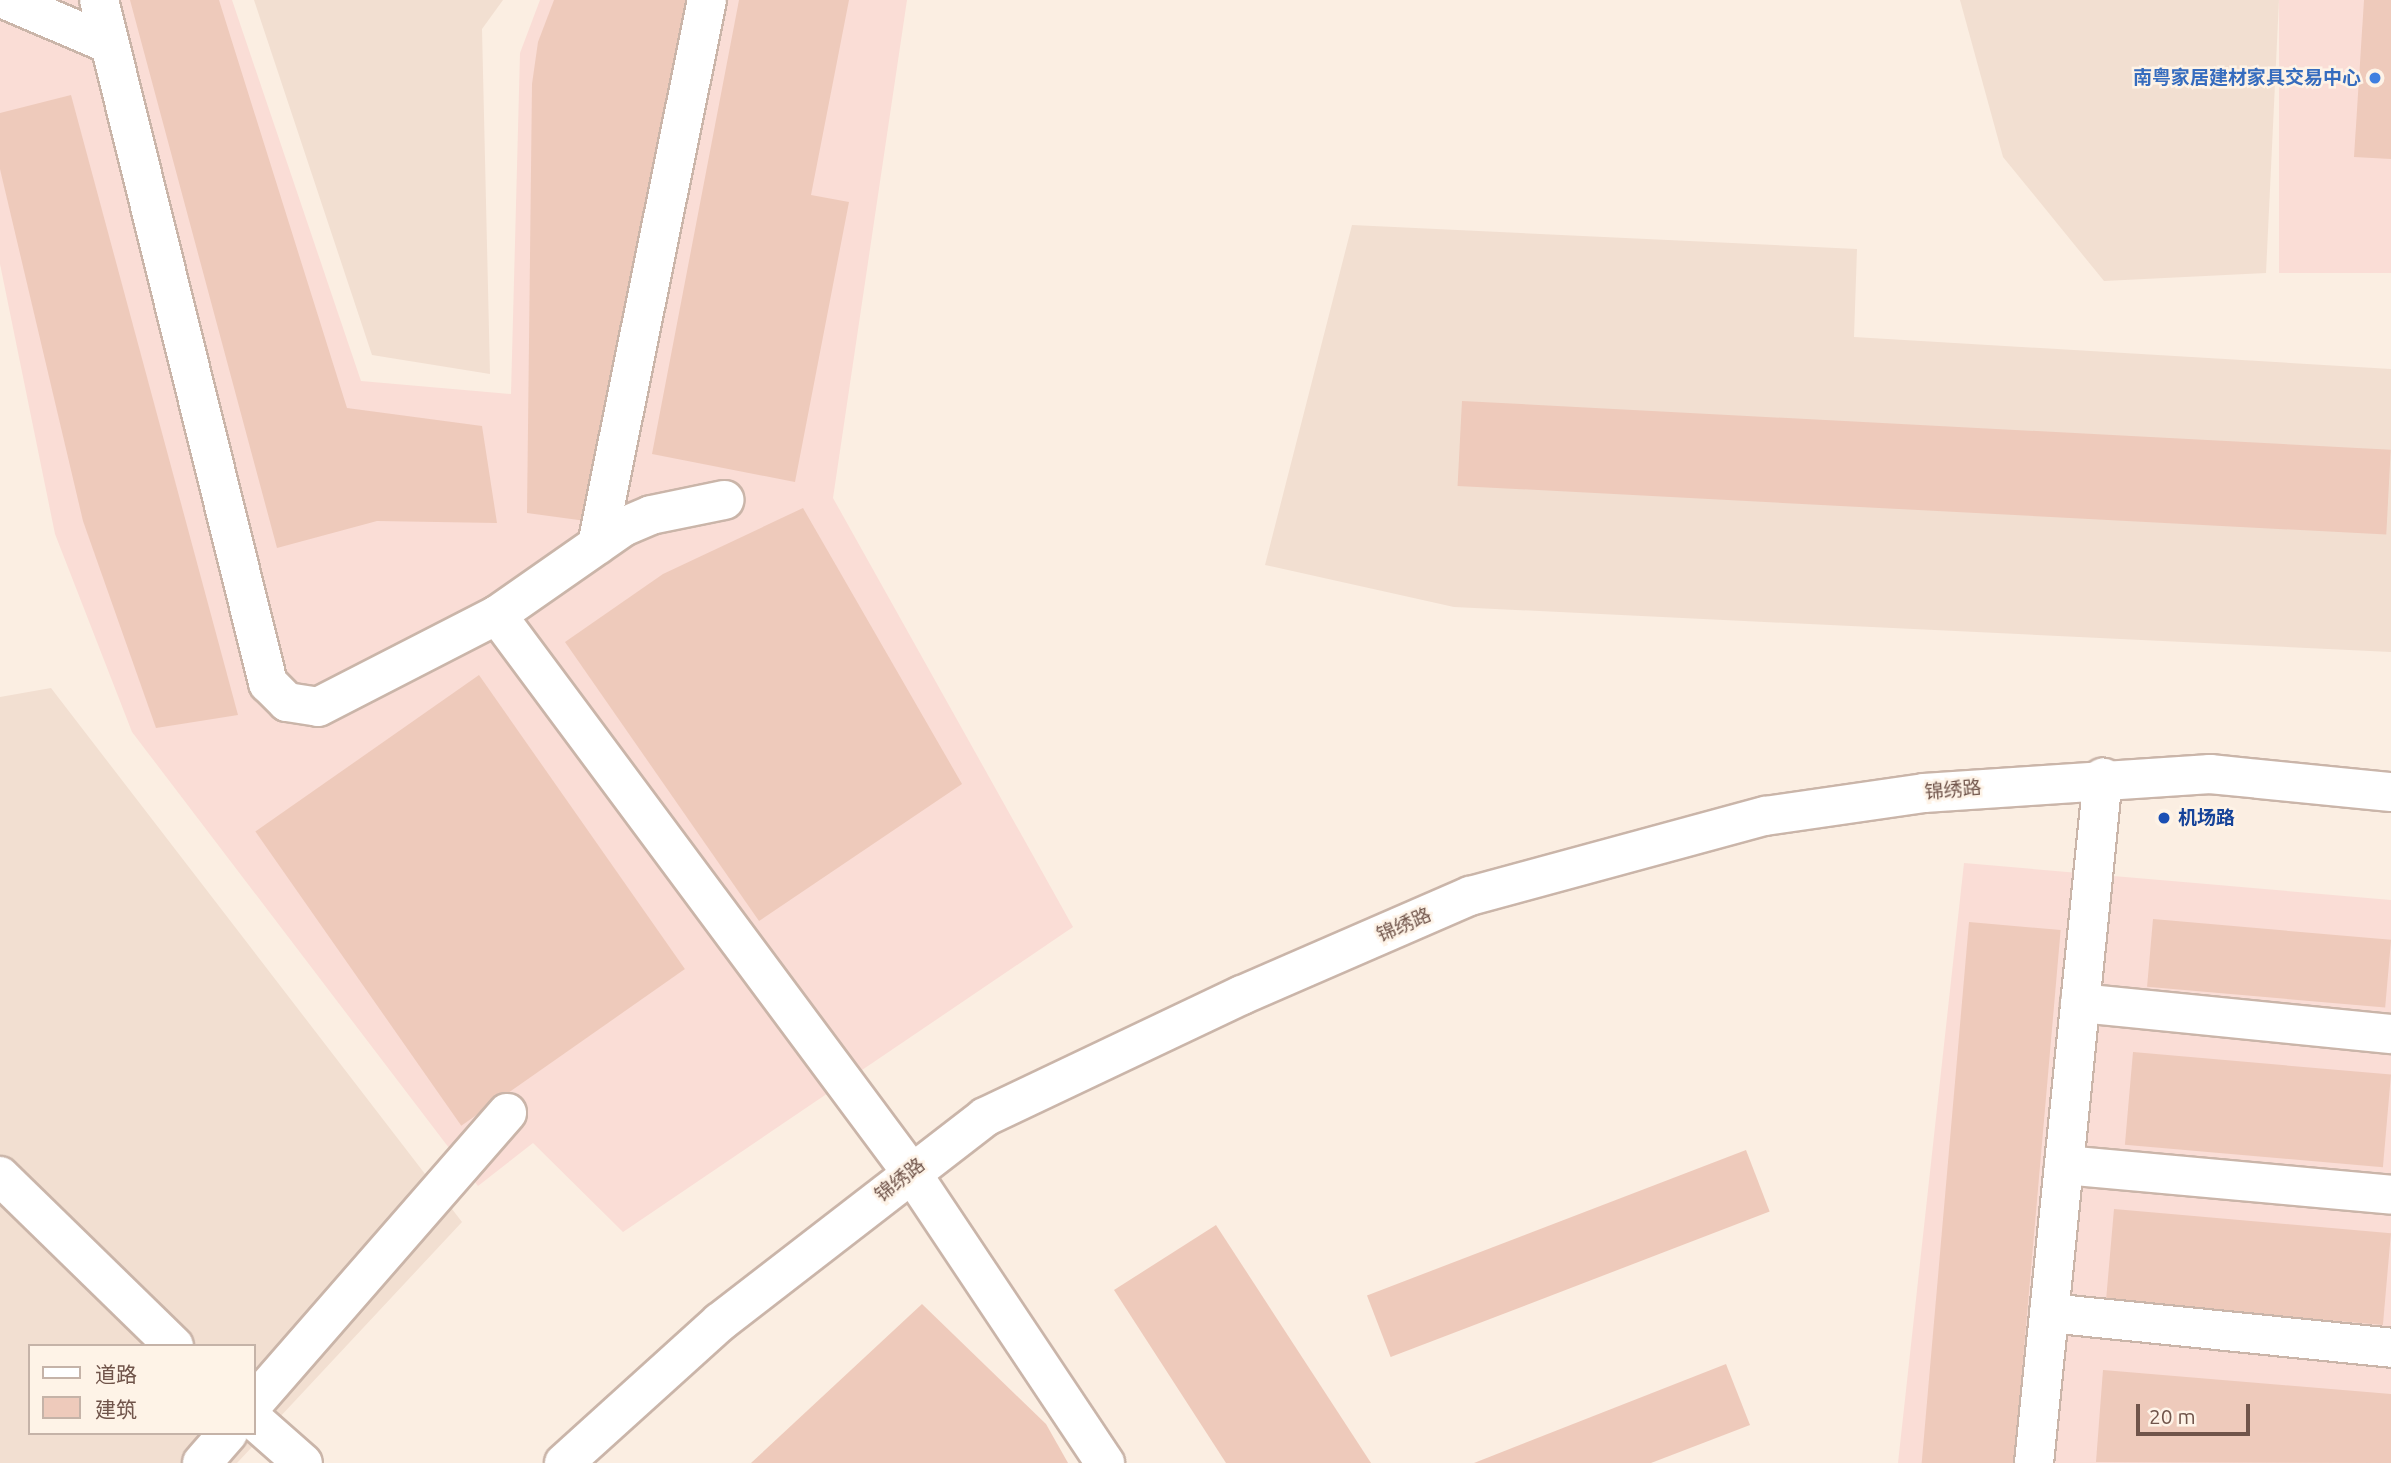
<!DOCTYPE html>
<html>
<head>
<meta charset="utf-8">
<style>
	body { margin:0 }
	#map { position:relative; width:2391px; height:1463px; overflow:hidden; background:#fbeee2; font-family:Ubuntu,"Noto Sans SC",sans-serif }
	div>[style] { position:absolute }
	.residential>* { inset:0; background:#f2dfd1 }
	.commercial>* { inset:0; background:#faddd6; transform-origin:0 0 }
	.building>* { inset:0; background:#eecabb; transform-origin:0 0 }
	.roads { filter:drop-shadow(2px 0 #cab5a9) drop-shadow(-2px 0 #cab5a9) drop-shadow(0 2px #cab5a9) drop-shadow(0 -2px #cab5a9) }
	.minor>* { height:38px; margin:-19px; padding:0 19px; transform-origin:19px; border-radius:19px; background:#fff }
	.dots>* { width:19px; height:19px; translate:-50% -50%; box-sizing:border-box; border:4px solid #fef3e7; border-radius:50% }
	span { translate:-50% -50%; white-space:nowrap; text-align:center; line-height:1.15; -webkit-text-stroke:5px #fef3e7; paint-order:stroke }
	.shop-label { font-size:19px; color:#366cbe; font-weight:700 }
	.right { translate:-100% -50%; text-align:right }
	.street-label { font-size:19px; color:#70544a }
	.transit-label { font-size:19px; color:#164399; font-weight:700 }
	.left { translate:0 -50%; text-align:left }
	.legend { position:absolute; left:28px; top:1344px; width:228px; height:91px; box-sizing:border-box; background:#fef3e7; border:2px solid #c5b3a8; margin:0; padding:9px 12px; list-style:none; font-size:21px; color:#70544a }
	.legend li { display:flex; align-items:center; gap:14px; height:35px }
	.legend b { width:35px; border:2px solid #c5b3a8 }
	.scale { position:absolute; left:2136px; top:1404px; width:114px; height:32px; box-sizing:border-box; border:4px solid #70544a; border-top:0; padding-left:9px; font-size:21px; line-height:24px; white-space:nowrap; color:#70544a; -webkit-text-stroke:5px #fef3e7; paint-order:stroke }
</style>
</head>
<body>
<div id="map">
	<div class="residential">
		<i style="clip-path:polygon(254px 0,503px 0,482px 29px,490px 374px,372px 355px)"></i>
		<i style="clip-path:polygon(1960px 0,2279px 0,2266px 273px,2104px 281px,2003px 157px)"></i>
		<i style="clip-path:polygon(1352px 225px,1857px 249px,1854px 337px,2391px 369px,2391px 652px,1454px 607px,1265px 565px)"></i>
		<i style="clip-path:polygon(evenodd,51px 688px,462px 1222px,237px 1463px,0 1463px,0 697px,51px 688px,30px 1346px,254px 1346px,254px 1433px,30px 1433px,30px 1346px)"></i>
	</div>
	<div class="commercial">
		<i style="clip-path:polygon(0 0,232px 0,361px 381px,511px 394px,520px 53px,540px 0,907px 0,833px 498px,1073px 927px,623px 1232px,533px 1143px,478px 1186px,132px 732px,55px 534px,0 264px)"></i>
		<i style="left:2279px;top:0;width:112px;height:273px"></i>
		<i style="clip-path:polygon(1964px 863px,2391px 900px,2391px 1463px,1898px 1463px)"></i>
	</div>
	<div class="building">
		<i style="clip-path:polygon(130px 0,219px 0,347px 408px,482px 426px,497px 523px,377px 521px,277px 548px)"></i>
		<i style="clip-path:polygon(554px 0,692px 0,586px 521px,527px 513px,532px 84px,538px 42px)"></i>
		<i style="clip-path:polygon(739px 0,849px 0,811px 195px,849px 202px,795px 482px,652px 454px)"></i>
		<i style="clip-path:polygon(2364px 0,2391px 0,2391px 159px,2354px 157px)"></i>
		<i style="clip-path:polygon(71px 95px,238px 715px,156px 728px,83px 521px,0 169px,0 113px)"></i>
		<i style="left:1462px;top:401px;width:930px;height:85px;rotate:3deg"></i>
		<i style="clip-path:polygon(803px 508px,962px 784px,759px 921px,565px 642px,663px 574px)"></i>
		<i style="left:479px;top:675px;width:359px;height:273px;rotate:55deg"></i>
		<i style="left:2153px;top:919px;width:239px;height:68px;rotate:5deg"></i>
		<i style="left:1969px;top:922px;width:92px;height:543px;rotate:5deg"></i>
		<i style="left:2133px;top:1052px;width:259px;height:93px;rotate:5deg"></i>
		<i style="left:1746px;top:1150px;width:66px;height:406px;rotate:69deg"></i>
		<i style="left:2114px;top:1209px;width:278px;height:92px;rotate:5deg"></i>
		<i style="clip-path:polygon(1216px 1225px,1371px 1463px,1226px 1463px,1114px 1290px)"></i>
		<i style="clip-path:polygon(922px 1304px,1046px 1424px,1068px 1463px,751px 1463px)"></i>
		<i style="clip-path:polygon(1726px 1364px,1750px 1425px,1651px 1463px,1474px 1463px)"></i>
		<i style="clip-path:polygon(2103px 1370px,2391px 1394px,2391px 1463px,2096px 1462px)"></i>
	</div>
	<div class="roads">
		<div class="minor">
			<i style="left:6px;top:0;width:112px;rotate:23.1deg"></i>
			<i style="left:99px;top:0;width:704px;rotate:76.1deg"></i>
			<i style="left:268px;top:683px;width:27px;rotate:45deg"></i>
			<i style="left:287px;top:702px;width:31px;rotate:9deg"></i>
			<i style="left:318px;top:707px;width:201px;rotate:-27.2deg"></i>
			<i style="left:497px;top:615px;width:154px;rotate:-34.9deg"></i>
			<i style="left:623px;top:527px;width:30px;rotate:-23deg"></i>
			<i style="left:651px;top:515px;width:75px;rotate:-11.6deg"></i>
			<i style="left:597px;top:545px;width:556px;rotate:-78.59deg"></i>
			<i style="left:497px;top:615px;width:694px;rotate:53.38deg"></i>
			<i style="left:911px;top:1172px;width:350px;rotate:56.3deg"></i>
			<i style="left:2080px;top:1003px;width:313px;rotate:5.7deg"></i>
			<i style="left:2064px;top:1165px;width:328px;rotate:5.2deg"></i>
			<i style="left:0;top:1176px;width:243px;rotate:44.3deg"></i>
			<i style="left:2049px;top:1313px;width:344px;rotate:5.8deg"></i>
			<i style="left:254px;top:1403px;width:385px;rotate:-48.9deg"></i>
			<i style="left:254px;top:1420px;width:65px;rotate:41.3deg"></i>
			<i style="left:202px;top:1463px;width:40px;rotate:-49deg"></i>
			<i style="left:564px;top:1463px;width:210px;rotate:-42.1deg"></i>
			<i style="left:720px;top:1322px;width:335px;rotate:-37.7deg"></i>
			<i style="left:985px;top:1117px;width:284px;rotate:-25.4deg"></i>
			<i style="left:1242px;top:995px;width:249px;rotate:-23.5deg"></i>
			<i style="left:1470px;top:896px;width:306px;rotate:-15.2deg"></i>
			<i style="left:1765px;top:816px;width:161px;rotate:-8.2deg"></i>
			<i style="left:1924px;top:793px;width:287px;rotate:-3.8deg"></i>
			<i style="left:2210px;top:774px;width:182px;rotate:5.7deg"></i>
			<i style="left:2034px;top:1463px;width:689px;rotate:-84.26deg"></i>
		</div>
	</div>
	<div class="dots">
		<i style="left:2375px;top:78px;background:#3f7fe0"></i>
		<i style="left:2164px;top:818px;background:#1a4fb4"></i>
	</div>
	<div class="shop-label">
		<span class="right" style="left:2361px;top:78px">南粤家居建材家具交易中心</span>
	</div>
	<div class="street-label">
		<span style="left:1953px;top:790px;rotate:-5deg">锦绣路</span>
		<span style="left:1404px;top:925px;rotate:-23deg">锦绣路</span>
		<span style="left:900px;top:1180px;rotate:-38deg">锦绣路</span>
	</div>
	<div class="transit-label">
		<span class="left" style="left:2178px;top:818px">机场路</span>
	</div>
	<ul class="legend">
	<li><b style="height:9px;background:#fff"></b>道路</li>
	<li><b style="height:19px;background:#eecabb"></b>建筑</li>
	</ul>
	<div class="scale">20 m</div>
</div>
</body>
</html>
